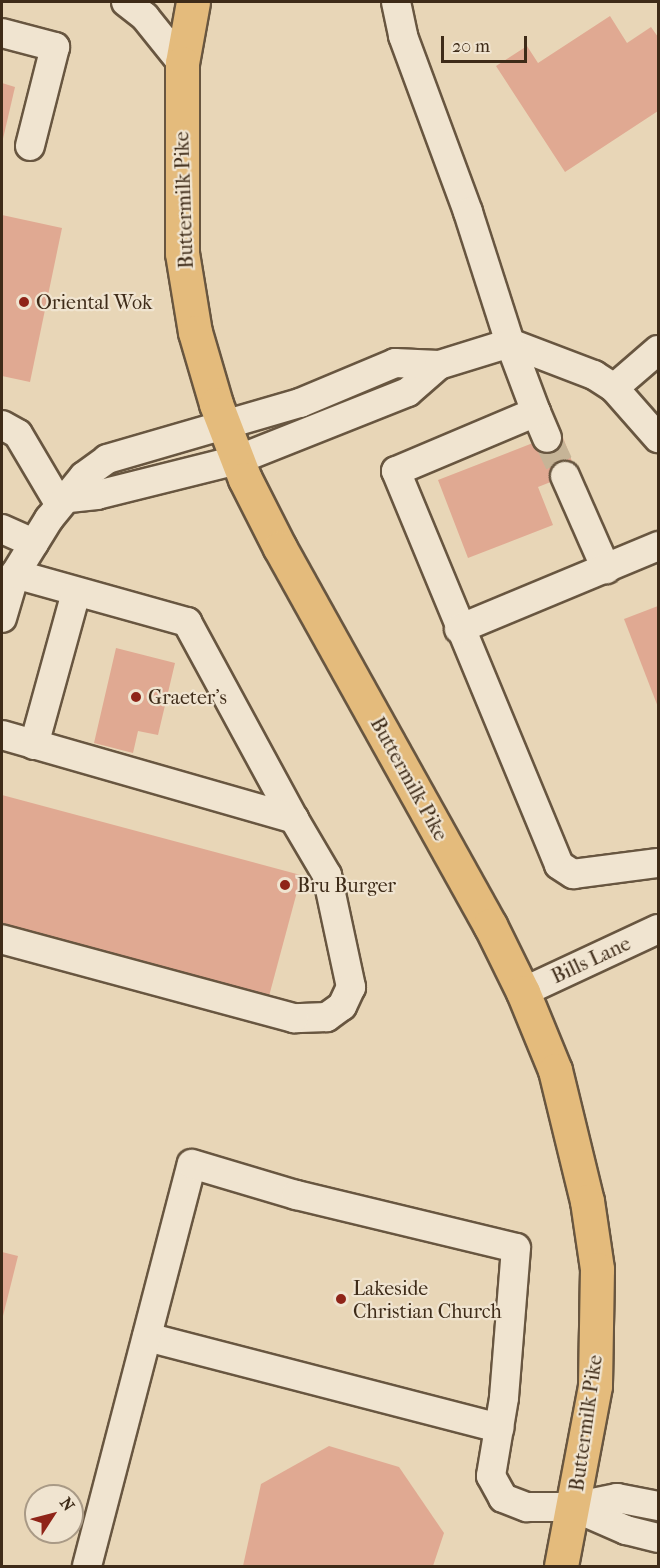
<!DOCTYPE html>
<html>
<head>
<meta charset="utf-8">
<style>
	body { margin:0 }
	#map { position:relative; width:660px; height:1568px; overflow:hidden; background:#e8d6b7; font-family:"IM FELL French Canon",serif }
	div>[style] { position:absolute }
	.building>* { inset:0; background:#e0a992; transform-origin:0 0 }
	.minor-tunnel>* { height:28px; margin-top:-14px; transform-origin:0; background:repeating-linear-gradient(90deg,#c6b497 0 28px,transparent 0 42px) }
	.roads { filter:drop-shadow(2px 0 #685640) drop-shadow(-2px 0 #685640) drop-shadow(0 2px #685640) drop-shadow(0 -2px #685640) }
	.minor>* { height:28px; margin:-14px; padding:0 14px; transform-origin:14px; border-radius:14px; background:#f0e4d0 }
	.major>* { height:33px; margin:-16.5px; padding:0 16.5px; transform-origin:16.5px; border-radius:16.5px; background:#e4bb7c }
	.dots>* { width:16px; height:16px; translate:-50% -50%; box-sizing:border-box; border:3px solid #f0e4d0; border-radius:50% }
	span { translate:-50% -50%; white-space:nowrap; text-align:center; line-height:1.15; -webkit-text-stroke:4.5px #f0e4d0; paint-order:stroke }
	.street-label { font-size:20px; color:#3e2b18 }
	.poi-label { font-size:20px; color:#3e2b18 }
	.left { translate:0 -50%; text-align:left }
	.frame { position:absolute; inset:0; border:3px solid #3e2b18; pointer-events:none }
	.north { position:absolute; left:24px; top:1484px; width:60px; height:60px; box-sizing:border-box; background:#f0e4d0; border:2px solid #a99a86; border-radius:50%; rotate:54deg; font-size:16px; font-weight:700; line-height:24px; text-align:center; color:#3e2b18 }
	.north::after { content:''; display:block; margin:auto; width:21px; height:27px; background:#8f2418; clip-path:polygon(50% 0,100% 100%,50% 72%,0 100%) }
	.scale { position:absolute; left:441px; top:36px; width:86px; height:27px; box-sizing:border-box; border:3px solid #3e2b18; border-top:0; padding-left:8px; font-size:18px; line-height:21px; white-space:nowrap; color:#3e2b18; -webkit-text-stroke:4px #f0e4d0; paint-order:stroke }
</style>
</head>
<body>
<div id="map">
	<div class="building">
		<i style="clip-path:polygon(610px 16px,627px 43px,651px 27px,658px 37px,658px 111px,565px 172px,496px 66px,527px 46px,538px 63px)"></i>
		<i style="clip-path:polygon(2px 83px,15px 87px,2px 143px)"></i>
		<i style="clip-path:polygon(2px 215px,62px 228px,30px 382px,2px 376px)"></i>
		<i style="clip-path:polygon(561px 432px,576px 472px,538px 487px,553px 525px,468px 558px,438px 480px)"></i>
		<i style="clip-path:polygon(658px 606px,658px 707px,624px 619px)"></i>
		<i style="clip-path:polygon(116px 648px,175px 663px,158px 735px,138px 731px,133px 753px,94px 743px)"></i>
		<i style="left:2px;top:795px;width:310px;height:136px;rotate:15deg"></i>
		<i style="clip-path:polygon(2px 1252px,18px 1256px,2px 1320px)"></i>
		<i style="clip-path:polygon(329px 1446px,399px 1467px,444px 1533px,433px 1566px,243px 1566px,261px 1484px)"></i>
	</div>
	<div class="minor-tunnel">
		<i style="left:547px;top:438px;width:42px;rotate:64.7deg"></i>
	</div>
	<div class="roads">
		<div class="minor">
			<i style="left:126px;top:2px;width:24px;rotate:38deg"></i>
			<i style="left:145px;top:17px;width:59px;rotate:51.2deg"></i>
			<i style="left:396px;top:2px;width:35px;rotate:78deg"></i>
			<i style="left:403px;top:36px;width:188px;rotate:69.7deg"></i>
			<i style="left:468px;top:212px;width:138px;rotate:72.2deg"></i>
			<i style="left:510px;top:343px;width:90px;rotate:20.9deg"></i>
			<i style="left:594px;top:375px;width:24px;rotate:33deg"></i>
			<i style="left:614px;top:388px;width:67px;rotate:48.7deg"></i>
			<i style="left:2px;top:33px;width:55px;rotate:14.8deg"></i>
			<i style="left:55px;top:47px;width:102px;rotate:104.2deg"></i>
			<i style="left:614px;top:388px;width:58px;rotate:-40.8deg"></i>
			<i style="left:536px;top:412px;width:28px;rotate:67deg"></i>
			<i style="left:2px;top:425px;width:18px;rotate:29deg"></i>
			<i style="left:18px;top:434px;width:82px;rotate:59.4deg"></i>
			<i style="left:565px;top:476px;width:102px;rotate:66.2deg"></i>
			<i style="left:69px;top:498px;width:28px;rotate:-6deg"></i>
			<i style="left:97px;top:495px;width:144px;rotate:-14deg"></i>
			<i style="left:237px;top:460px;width:184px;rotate:-21.7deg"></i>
			<i style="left:408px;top:392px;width:41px;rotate:-41.1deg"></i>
			<i style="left:2px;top:529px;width:35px;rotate:24deg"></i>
			<i style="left:15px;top:574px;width:179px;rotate:15.6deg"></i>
			<i style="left:187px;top:622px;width:224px;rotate:61.5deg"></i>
			<i style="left:2px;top:618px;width:46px;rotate:-73.5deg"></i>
			<i style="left:15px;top:574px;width:65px;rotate:-58.3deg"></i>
			<i style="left:49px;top:519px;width:55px;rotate:-50.9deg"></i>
			<i style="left:84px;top:476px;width:29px;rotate:-36deg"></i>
			<i style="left:107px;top:459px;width:201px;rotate:-16.2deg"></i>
			<i style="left:300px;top:403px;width:103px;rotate:-22.8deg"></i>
			<i style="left:395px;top:363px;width:44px;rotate:2.6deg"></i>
			<i style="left:439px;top:365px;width:74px;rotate:-17.2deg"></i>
			<i style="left:510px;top:343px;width:74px;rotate:69.4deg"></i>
			<i style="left:536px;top:412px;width:152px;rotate:157.1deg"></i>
			<i style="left:396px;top:471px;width:426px;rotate:67.5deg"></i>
			<i style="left:559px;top:865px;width:17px;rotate:33deg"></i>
			<i style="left:573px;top:874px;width:86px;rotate:-7.4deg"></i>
			<i style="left:459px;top:629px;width:216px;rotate:-22.6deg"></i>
			<i style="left:2px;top:735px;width:304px;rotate:16deg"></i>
			<i style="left:294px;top:819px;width:65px;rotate:59.5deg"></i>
			<i style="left:327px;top:875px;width:115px;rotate:77.9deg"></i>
			<i style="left:351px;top:987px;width:21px;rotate:115deg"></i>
			<i style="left:342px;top:1006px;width:19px;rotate:144deg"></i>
			<i style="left:327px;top:1017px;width:33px;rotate:178deg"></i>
			<i style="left:294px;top:1018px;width:302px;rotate:-164.9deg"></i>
			<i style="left:34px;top:745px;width:158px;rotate:-74.6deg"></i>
			<i style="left:523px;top:992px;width:149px;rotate:-25deg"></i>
			<i style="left:147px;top:1337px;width:364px;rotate:14.5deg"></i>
			<i style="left:573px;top:1507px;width:58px;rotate:23.5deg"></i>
			<i style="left:626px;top:1530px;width:33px;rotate:14deg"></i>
			<i style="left:87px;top:1566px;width:415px;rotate:-75.4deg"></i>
			<i style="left:192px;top:1164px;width:109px;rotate:16.6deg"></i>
			<i style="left:296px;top:1195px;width:226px;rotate:13.5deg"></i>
			<i style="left:516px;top:1248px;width:150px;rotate:94.6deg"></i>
			<i style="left:504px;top:1398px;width:79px;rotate:99.5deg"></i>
			<i style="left:491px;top:1476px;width:25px;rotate:61deg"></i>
			<i style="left:503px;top:1498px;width:26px;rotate:21deg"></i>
			<i style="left:527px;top:1507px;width:46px"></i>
			<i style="left:573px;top:1507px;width:45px;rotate:-11.6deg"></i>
			<i style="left:617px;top:1498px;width:42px;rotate:11deg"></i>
		</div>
		<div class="major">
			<i style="left:193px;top:2px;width:62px;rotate:100.2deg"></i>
			<i style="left:182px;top:63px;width:190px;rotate:90deg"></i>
			<i style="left:182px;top:253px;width:80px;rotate:80.7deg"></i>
			<i style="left:195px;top:332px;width:75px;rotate:73.7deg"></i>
			<i style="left:216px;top:404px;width:80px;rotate:68.9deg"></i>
			<i style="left:245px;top:479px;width:77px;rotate:63.1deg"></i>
			<i style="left:280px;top:548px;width:432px;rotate:60.9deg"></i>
			<i style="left:490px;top:925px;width:75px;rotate:63.8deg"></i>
			<i style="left:523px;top:992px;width:84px;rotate:67.7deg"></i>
			<i style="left:555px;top:1070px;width:135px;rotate:76.3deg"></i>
			<i style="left:587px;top:1201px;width:69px;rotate:81.6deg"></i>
			<i style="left:597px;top:1269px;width:117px;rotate:91deg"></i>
			<i style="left:595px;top:1386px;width:183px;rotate:100.7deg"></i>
		</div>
	</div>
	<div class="dots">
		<i style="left:24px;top:302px;background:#8f2418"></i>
		<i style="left:136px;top:697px;background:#8f2418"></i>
		<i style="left:285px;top:885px;background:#8f2418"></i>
		<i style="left:341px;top:1299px;background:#8f2418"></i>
	</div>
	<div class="street-label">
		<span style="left:184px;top:200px;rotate:-92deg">Buttermilk Pike</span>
		<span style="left:409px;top:779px;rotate:61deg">Buttermilk Pike</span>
		<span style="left:591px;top:960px;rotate:-25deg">Bills Lane</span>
		<span style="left:586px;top:1423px;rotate:-82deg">Buttermilk Pike</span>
	</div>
	<div class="poi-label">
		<span class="left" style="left:36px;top:302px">Oriental Wok</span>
		<span class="left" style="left:148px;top:697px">Graeter's</span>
		<span class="left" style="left:297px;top:885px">Bru Burger</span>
		<span class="left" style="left:353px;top:1300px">Lakeside<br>Christian Church</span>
	</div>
	<div class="frame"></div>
	<div class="north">N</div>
	<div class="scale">20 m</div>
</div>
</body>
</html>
